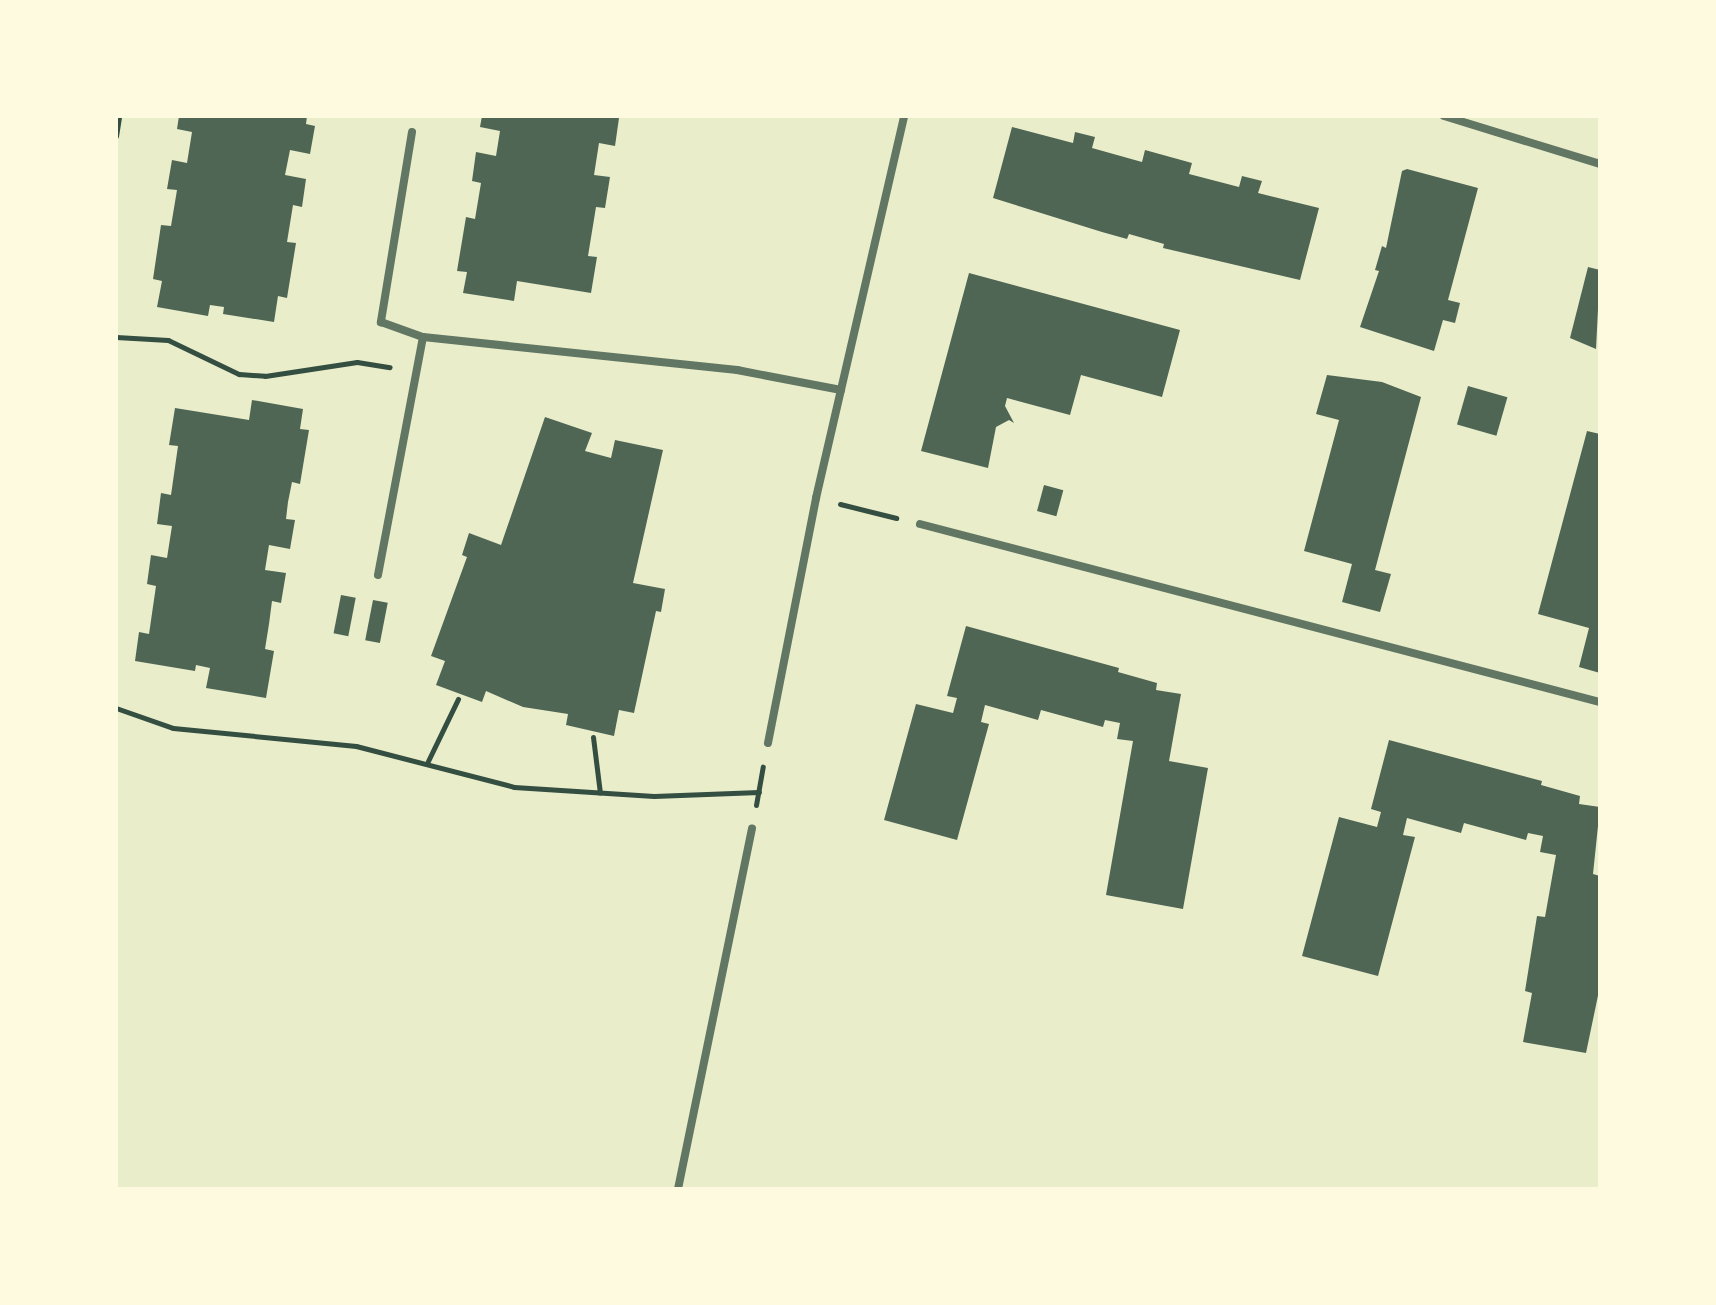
<!DOCTYPE html>
<html>
<head>
<meta charset="utf-8">
<style>
	body { margin:0 }
	#map { position:relative; width:1716px; height:1305px; overflow:hidden; background:#e9edc9; font-family:"DejaVu Sans",sans-serif }
	div>[style] { position:absolute }
	.building>* { inset:0; background:#4f6655; transform-origin:0 0 }
	.path>* { height:5px; margin:-2.5px; padding:0 2.5px; transform-origin:2.5px; border-radius:2.5px; background:#344e41 }
	.minor>* { height:8px; margin:-4px; padding:0 4px; transform-origin:4px; border-radius:4px; background:#617663 }
	span { translate:-50% -50%; white-space:nowrap; text-align:center; line-height:1.15; -webkit-text-stroke:7px #fefae0; paint-order:stroke }
	.frame { position:absolute; inset:0; border:118px solid #fefae0; pointer-events:none }
</style>
</head>
<body>
<div id="map">
	<div class="building">
		<i style="clip-path:polygon(179px 116px,307px 116px,306px 124px,315px 126px,310px 154px,290px 150px,285px 175px,306px 179px,302px 207px,293px 205px,287px 242px,296px 243px,287px 298px,278px 296px,274px 322px,223px 314px,224px 307px,210px 305px,208px 316px,157px 307px,162px 281px,153px 279px,161px 225px,171px 226px,177px 190px,167px 189px,172px 160px,187px 163px,192px 132px,177px 129px)"></i>
		<i style="clip-path:polygon(482px 116px,619px 118px,615px 146px,599px 143px,594px 175px,610px 177px,605px 208px,596px 207px,588px 256px,597px 257px,591px 293px,517px 281px,514px 301px,463px 293px,467px 272px,457px 271px,466px 217px,475px 219px,481px 183px,472px 181px,476px 152px,496px 156px,500px 131px,480px 127px)"></i>
		<i style="clip-path:polygon(1012px 127px,1073px 143px,1075px 132px,1095px 137px,1092px 148px,1142px 162px,1145px 150px,1192px 163px,1189px 174px,1239px 187px,1242px 176px,1262px 181px,1258px 193px,1319px 208px,1300px 280px,1163px 248px,1164px 244px,1129px 234px,1127px 239px,1102px 232px,993px 198px)"></i>
		<i style="clip-path:polygon(1407px 169px,1478px 188px,1448px 300px,1460px 303px,1455px 323px,1443px 320px,1434px 351px,1360px 327px,1379px 271px,1375px 270px,1382px 246px,1386px 248px,1402px 171px)"></i>
		<i style="clip-path:polygon(1588px 267px,1600px 270px,1596px 349px,1570px 338px)"></i>
		<i style="clip-path:polygon(969px 273px,1180px 330px,1162px 397px,1081px 375px,1070px 415px,1007px 398px,1005px 406px,1014px 423px,1009px 420px,996px 427px,988px 468px,921px 451px)"></i>
		<i style="clip-path:polygon(1327px 375px,1382px 382px,1421px 397px,1375px 570px,1391px 574px,1380px 612px,1342px 602px,1352px 564px,1304px 551px,1339px 420px,1316px 414px)"></i>
		<i style="left:1468px;top:386px;width:41px;height:40px;rotate:16deg"></i>
		<i style="clip-path:polygon(252px 400px,303px 409px,300px 429px,309px 430px,300px 484px,292px 482px,288px 502px,286px 519px,295px 520px,290px 549px,269px 545px,265px 570px,286px 573px,281px 603px,272px 601px,269px 624px,265px 649px,274px 651px,266px 698px,206px 688px,210px 668px,196px 665px,195px 671px,135px 661px,139px 632px,149px 634px,156px 586px,147px 584px,151px 555px,167px 558px,172px 526px,157px 524px,161px 493px,171px 495px,178px 446px,169px 445px,175px 408px,249px 420px)"></i>
		<i style="clip-path:polygon(545px 417px,592px 433px,585px 451px,611px 458px,615px 440px,663px 450px,633px 583px,665px 589px,661px 612px,656px 611px,634px 713px,619px 710px,614px 736px,566px 725px,568px 714px,523px 707px,486px 691px,482px 702px,436px 685px,445px 661px,431px 656px,467px 557px,462px 555px,469px 533px,501px 545px)"></i>
		<i style="clip-path:polygon(1587px 431px,1600px 434px,1600px 673px,1579px 667px,1589px 628px,1538px 614px)"></i>
		<i style="left:1044px;top:485px;width:20px;height:27px;rotate:15deg"></i>
		<i style="left:341px;top:595px;width:15px;height:39px;rotate:11deg"></i>
		<i style="left:373px;top:600px;width:15px;height:41px;rotate:11deg"></i>
		<i style="clip-path:polygon(966px 626px,1119px 668px,1118px 672px,1157px 683px,1156px 690px,1181px 694px,1169px 761px,1208px 768px,1183px 909px,1106px 895px,1133px 741px,1117px 739px,1120px 723px,1105px 720px,1103px 727px,1041px 710px,1038px 720px,985px 705px,981px 722px,989px 724px,957px 840px,884px 820px,916px 704px,953px 713px,957px 698px,947px 696px)"></i>
		<i style="clip-path:polygon(1389px 740px,1542px 781px,1541px 785px,1580px 796px,1579px 804px,1600px 807px,1593px 874px,1600px 876px,1600px 986px,1586px 1053px,1523px 1042px,1532px 993px,1525px 991px,1537px 916px,1545px 917px,1556px 855px,1540px 852px,1543px 836px,1528px 833px,1526px 840px,1464px 823px,1461px 833px,1407px 818px,1403px 835px,1415px 837px,1378px 976px,1302px 956px,1339px 817px,1377px 827px,1381px 812px,1371px 809px)"></i>
	</div>
	<div class="path">
		<i style="left:116px;top:136px;width:20px;rotate:-81deg"></i>
		<i style="left:116px;top:337px;width:52px;rotate:3.3deg"></i>
		<i style="left:168px;top:340px;width:79px;rotate:25.6deg"></i>
		<i style="left:239px;top:374px;width:26px;rotate:4deg"></i>
		<i style="left:265px;top:376px;width:93px;rotate:-8.7deg"></i>
		<i style="left:357px;top:362px;width:33px;rotate:9deg"></i>
		<i style="left:840px;top:504px;width:58px;rotate:14deg"></i>
		<i style="left:116px;top:708px;width:60px;rotate:19.3deg"></i>
		<i style="left:173px;top:728px;width:184px;rotate:5.6deg"></i>
		<i style="left:356px;top:746px;width:163px;rotate:14.5deg"></i>
		<i style="left:514px;top:787px;width:140px;rotate:3.7deg"></i>
		<i style="left:654px;top:796px;width:105px;rotate:-2.2deg"></i>
		<i style="left:593px;top:737px;width:56px;rotate:82.9deg"></i>
		<i style="left:428px;top:761px;width:69px;rotate:-64.2deg"></i>
		<i style="left:756px;top:805px;width:39px;rotate:-80deg"></i>
	</div>
	<div class="minor">
		<i style="left:1444px;top:116px;width:163px;rotate:17.1deg"></i>
		<i style="left:412px;top:132px;width:193px;rotate:99.3deg"></i>
		<i style="left:381px;top:322px;width:45px;rotate:19.7deg"></i>
		<i style="left:423px;top:337px;width:316px;rotate:6deg"></i>
		<i style="left:737px;top:370px;width:106px;rotate:10.9deg"></i>
		<i style="left:920px;top:524px;width:703px;rotate:14.67deg"></i>
		<i style="left:378px;top:575px;width:242px;rotate:-79.3deg"></i>
		<i style="left:768px;top:743px;width:250px;rotate:-78.9deg"></i>
		<i style="left:816px;top:498px;width:392px;rotate:-77deg"></i>
		<i style="left:678px;top:1189px;width:368px;rotate:-78.4deg"></i>
	</div>
	<div class="frame"></div>
</div>
</body>
</html>
